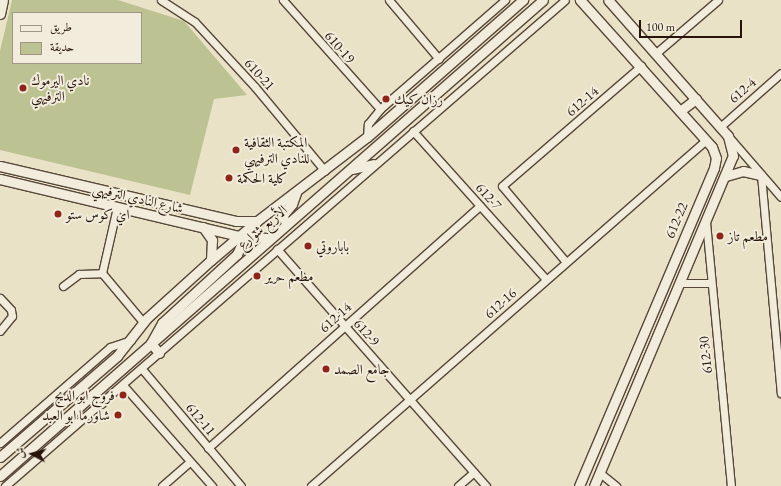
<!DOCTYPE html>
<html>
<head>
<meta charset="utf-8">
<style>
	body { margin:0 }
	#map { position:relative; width:781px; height:486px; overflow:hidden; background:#eae2c7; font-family:"EB Garamond",Amiri,serif }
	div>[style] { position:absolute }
	.green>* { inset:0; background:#bcc292 }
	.roads { filter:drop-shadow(1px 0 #574739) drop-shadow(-1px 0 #574739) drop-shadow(0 1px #574739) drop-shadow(0 -1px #574739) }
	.street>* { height:7px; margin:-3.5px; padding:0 3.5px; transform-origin:3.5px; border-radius:3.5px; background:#f1ecdb }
	.secondary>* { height:9px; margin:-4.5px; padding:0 4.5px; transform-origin:4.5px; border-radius:4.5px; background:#f1ecdb }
	.dots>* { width:11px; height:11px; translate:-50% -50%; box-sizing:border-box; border:2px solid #f1ecdb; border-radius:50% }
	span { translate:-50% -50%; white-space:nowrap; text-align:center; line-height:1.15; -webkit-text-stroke:4px #f1ecdb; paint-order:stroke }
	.street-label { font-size:14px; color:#26130a }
	.poi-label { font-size:14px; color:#26130a }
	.left { translate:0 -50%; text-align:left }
	.right { translate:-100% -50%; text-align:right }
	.legend { position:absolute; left:12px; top:12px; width:130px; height:52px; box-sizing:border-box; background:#f1ecdb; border:1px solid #a09587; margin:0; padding:5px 7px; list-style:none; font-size:12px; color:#26130a }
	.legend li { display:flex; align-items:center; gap:8px; height:20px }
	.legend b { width:20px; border:1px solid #a09587 }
	.north { position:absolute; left:12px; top:434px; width:40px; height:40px; -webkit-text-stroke:3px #f1ecdb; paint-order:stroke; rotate:276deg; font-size:11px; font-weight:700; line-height:16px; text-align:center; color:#26130a }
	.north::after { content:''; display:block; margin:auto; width:14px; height:18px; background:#26130a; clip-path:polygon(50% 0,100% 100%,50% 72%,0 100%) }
	.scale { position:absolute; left:639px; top:20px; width:103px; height:18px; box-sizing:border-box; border:2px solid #26130a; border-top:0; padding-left:5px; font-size:12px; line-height:14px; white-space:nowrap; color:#26130a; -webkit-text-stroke:3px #f1ecdb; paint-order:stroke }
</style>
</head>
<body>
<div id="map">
	<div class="green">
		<i style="clip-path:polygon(evenodd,12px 0,118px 0,184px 21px,247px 95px,214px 99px,190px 195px,0 150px,0 51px,12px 0,13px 13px,141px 13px,141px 63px,13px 63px,13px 13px)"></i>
	</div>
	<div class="roads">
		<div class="street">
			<i style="left:161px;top:0;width:40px;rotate:32.9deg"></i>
			<i style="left:195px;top:22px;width:88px;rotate:47.3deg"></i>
			<i style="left:255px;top:87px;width:109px;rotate:50.2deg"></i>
			<i style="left:283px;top:0;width:146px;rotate:48.3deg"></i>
			<i style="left:389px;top:0;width:77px;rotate:49.7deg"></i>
			<i style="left:655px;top:54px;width:83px;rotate:-40.6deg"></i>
			<i style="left:720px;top:127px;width:81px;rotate:-41.5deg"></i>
			<i style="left:413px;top:131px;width:199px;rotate:48.1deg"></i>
			<i style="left:367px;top:137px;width:13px;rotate:-86deg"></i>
			<i style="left:368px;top:124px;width:19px;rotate:-51deg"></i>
			<i style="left:380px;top:109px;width:166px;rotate:-41.1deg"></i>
			<i style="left:729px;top:137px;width:79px;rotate:49.1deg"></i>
			<i style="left:761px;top:175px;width:219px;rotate:84.8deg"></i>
			<i style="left:117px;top:207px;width:68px;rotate:102.8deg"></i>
			<i style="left:102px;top:273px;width:64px;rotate:50.1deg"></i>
			<i style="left:706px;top:222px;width:265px;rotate:84.6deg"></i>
			<i style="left:277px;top:249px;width:316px;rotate:48.6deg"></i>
			<i style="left:566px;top:262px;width:99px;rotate:-130.1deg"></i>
			<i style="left:502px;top:186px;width:184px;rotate:-40.8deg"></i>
			<i style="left:680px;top:283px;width:30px"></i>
			<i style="left:63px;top:286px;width:20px;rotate:-37deg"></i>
			<i style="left:79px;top:274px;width:23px;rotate:-2deg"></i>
			<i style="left:0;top:298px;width:16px;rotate:47deg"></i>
			<i style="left:11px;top:310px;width:6px;rotate:81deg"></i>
			<i style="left:12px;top:316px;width:19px;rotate:129deg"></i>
			<i style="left:142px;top:369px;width:153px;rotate:49.8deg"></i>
			<i style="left:123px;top:385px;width:135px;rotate:48.6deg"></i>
			<i style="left:0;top:443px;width:146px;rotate:-41.1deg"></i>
			<i style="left:110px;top:347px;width:22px;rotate:-18deg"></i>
			<i style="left:208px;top:448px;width:364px;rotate:-41.7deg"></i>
			<i style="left:600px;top:473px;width:21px;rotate:39deg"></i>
			<i style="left:5px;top:486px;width:741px;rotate:-40.95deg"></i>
			<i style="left:162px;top:486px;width:37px;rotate:-41deg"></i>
			<i style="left:311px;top:486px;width:525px;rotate:-41.22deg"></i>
			<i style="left:458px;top:486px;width:21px;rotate:-41deg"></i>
		</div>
		<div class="secondary">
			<i style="left:0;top:14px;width:14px;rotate:-78deg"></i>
			<i style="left:680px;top:111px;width:20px;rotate:-37deg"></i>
			<i style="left:0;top:166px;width:242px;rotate:13.1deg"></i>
			<i style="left:236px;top:221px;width:21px"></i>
			<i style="left:352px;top:169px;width:22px;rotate:-13deg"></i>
			<i style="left:726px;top:176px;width:18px;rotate:-16deg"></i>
			<i style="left:743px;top:171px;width:18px;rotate:13deg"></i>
			<i style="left:0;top:179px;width:246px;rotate:13.4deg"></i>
			<i style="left:239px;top:236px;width:31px;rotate:4deg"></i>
			<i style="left:287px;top:224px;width:9px;rotate:-122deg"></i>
			<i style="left:282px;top:216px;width:16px;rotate:-50deg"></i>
			<i style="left:292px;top:204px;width:12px;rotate:-70deg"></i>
			<i style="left:203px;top:227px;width:16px;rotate:55deg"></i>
			<i style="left:212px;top:240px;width:20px;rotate:93deg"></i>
			<i style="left:159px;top:353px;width:13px;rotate:-129deg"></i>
			<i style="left:151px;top:343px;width:23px;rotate:-61deg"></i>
			<i style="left:162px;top:323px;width:102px;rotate:-42.6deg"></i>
			<i style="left:237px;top:254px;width:23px;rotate:-65deg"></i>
			<i style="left:93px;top:394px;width:12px;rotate:48deg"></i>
			<i style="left:0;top:457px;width:155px;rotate:-40.8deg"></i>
			<i style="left:117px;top:356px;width:48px;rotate:-51.7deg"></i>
			<i style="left:147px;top:318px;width:86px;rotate:-42.2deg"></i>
			<i style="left:211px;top:260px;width:60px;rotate:-40.3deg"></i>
			<i style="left:257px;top:221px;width:138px;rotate:-37.4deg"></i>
			<i style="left:367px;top:137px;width:208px;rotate:-41.3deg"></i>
			<i style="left:0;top:476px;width:722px;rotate:-41.24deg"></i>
			<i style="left:579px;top:486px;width:345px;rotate:-67deg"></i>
			<i style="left:714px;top:168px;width:10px;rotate:-79deg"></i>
			<i style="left:716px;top:158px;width:12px;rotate:-110deg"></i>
			<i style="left:712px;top:147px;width:198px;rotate:-131.9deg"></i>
			<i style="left:594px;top:486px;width:358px;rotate:-67.2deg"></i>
			<i style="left:733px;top:156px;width:21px;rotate:-104deg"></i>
			<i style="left:728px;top:136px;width:181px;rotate:-131.4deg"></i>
		</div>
	</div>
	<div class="dots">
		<i style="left:23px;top:88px;background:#8f2418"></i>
		<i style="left:386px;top:99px;background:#8f2418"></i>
		<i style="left:236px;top:150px;background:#8f2418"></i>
		<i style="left:229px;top:178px;background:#8f2418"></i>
		<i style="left:58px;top:214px;background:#8f2418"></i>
		<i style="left:720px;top:236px;background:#8f2418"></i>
		<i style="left:308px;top:246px;background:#8f2418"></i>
		<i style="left:257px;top:276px;background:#8f2418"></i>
		<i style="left:326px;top:369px;background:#8f2418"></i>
		<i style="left:123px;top:395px;background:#8f2418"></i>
		<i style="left:118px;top:415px;background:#8f2418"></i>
	</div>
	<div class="street-label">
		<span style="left:340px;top:47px;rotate:49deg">610-19</span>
		<span style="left:260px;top:74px;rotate:48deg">610-21</span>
		<span style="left:742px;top:90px;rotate:-41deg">612-4</span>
		<span style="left:582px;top:101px;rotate:-41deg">612-14</span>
		<span style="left:489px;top:196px;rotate:48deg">612-7</span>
		<span style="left:138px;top:198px;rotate:13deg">شارع النادي الترفيهي</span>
		<span style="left:676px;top:220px;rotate:-67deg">612-22</span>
		<span style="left:262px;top:227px;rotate:-40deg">الأربع شوارع</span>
		<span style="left:500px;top:303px;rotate:-42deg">612-16</span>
		<span style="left:335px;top:317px;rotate:-42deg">612-14</span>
		<span style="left:367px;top:332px;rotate:48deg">612-9</span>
		<span style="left:705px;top:355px;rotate:-96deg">612-30</span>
		<span style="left:201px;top:419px;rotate:50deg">612-11</span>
	</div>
	<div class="poi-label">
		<span class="left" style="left:31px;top:88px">نادي اليرموك<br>الترفيهي</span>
		<span class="left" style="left:394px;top:99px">رزان كيك</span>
		<span class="left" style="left:244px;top:150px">المكتبة الثقافية<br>للنادي الترفيهي</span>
		<span class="left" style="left:237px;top:178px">كلية الحكمة</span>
		<span class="left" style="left:66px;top:214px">اي كوس ستو</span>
		<span class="left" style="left:728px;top:236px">مطعم تاز</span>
		<span class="left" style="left:316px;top:246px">باباروتي</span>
		<span class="left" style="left:265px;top:276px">مطعم حرير</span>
		<span class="left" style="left:334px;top:369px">جامع الصمد</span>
		<span class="right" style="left:115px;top:395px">فروج ابو الديج</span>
		<span class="right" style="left:110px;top:415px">شاورما ابو العبد</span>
	</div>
	<ul class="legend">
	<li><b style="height:5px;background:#f1ecdb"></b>طريق</li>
	<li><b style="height:11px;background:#bcc292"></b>حديقة</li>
	</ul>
	<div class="north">ش</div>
	<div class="scale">100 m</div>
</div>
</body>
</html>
